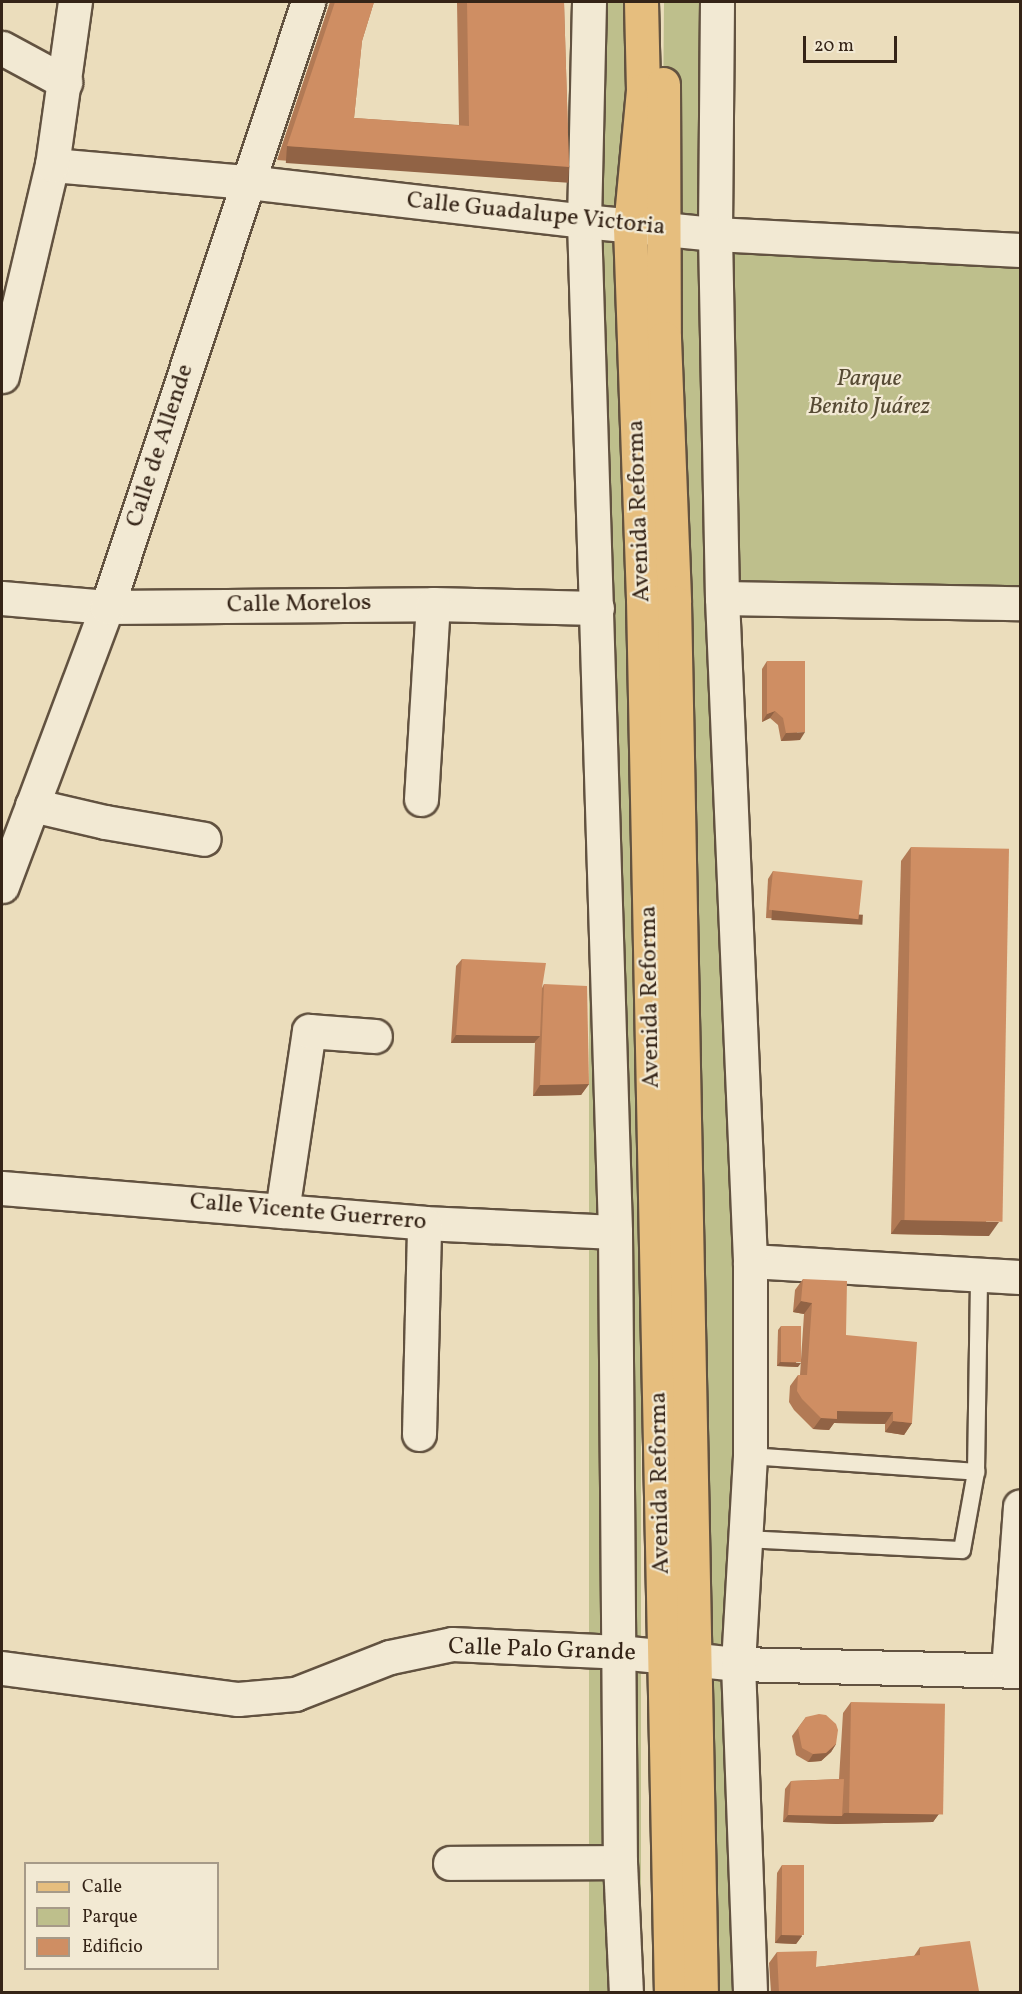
<!DOCTYPE html>
<html>
<head>
<meta charset="utf-8">
<style>
	body { margin:0 }
	#map { position:relative; width:1022px; height:1994px; overflow:hidden; background:#ebddbc; font-family:Vollkorn,serif }
	div>[style] { position:absolute }
	.green>* { inset:0; background:#bebf8c; transform-origin:0 0 }
	.roads { filter:drop-shadow(2px 0 #625240) drop-shadow(-2px 0 #625240) drop-shadow(0 2px #625240) drop-shadow(0 -2px #625240) }
	.service>* { height:16px; margin:-8px; padding:0 8px; transform-origin:8px; border-radius:8px; background:#f2e9d3 }
	.minor>* { height:33px; margin:-16.5px; padding:0 16.5px; transform-origin:16.5px; border-radius:16.5px; background:#f2e9d3 }
	.tertiary>* { height:33px; margin:-16.5px; padding:0 16.5px; transform-origin:16.5px; border-radius:16.5px; background:#f2e9d3 }
	.primary>* { height:33px; margin:-16.5px; padding:0 16.5px; transform-origin:16.5px; border-radius:16.5px; background:#e6be7e }
	.wall>* { inset:0; background:#b27a55 }
	.shaded-wall>* { inset:0; background:#916345; transform-origin:0 0 }
	.building>* { inset:0; background:#cf8e63; transform-origin:0 0 }
	span { translate:-50% -50%; white-space:nowrap; text-align:center; line-height:1.15; -webkit-text-stroke:4.5px #f2e9d3; paint-order:stroke }
	.street-label { font-size:24px; color:#352417 }
	.park-label { font-size:24px; color:#574b34; font-style:italic }
	.frame { position:absolute; inset:0; border:3px solid #352417; pointer-events:none }
	.legend { position:absolute; left:24px; top:1862px; width:195px; height:108px; box-sizing:border-box; background:#f2e9d3; border:2px solid #a69a88; margin:0; padding:8px 10px; list-style:none; font-size:18px; color:#352417 }
	.legend li { display:flex; align-items:center; gap:12px; height:30px }
	.legend b { width:30px; border:2px solid #a69a88 }
	.scale { position:absolute; left:803px; top:36px; width:94px; height:27px; box-sizing:border-box; border:3px solid #352417; border-top:0; padding-left:8px; font-size:18px; line-height:21px; white-space:nowrap; color:#352417; -webkit-text-stroke:4px #f2e9d3; paint-order:stroke }
</style>
</head>
<body>
<div id="map">
	<div class="green">
		<i style="left:589px;top:2px;width:52px;height:1990px"></i>
		<i style="clip-path:polygon(664px 2px,717px 2px,715px 234px,1020px 250px,1020px 603px,722px 598px,750px 1992px,701px 1992px,662px 229px)"></i>
	</div>
	<div class="roads">
		<div class="service">
			<i style="left:750px;top:1456px;width:227px;rotate:4deg"></i>
			<i style="left:743px;top:1539px;width:219px;rotate:2.9deg"></i>
			<i style="left:962px;top:1550px;width:79px;rotate:-79.8deg"></i>
			<i style="left:976px;top:1472px;width:197px;rotate:-89.1deg"></i>
		</div>
		<div class="minor">
			<i style="left:2px;top:48px;width:72px;rotate:28.4deg"></i>
			<i style="left:52px;top:165px;width:197px;rotate:5deg"></i>
			<i style="left:248px;top:182px;width:338px;rotate:6.6deg"></i>
			<i style="left:2px;top:598px;width:105px;rotate:4.9deg"></i>
			<i style="left:107px;top:607px;width:326px;rotate:-0.5deg"></i>
			<i style="left:433px;top:604px;width:164px;rotate:1.4deg"></i>
			<i style="left:722px;top:598px;width:298px;rotate:1deg"></i>
			<i style="left:421px;top:799px;width:195px;rotate:-86.5deg"></i>
			<i style="left:32px;top:805px;width:75px;rotate:13.1deg"></i>
			<i style="left:105px;top:822px;width:100px;rotate:9.7deg"></i>
			<i style="left:2px;top:886px;width:298px;rotate:-69.4deg"></i>
			<i style="left:107px;top:607px;width:638px;rotate:-71.62deg"></i>
			<i style="left:2px;top:1188px;width:423px;rotate:4.7deg"></i>
			<i style="left:424px;top:1223px;width:191px;rotate:2.7deg"></i>
			<i style="left:282px;top:1211px;width:182px;rotate:-81.5deg"></i>
			<i style="left:309px;top:1031px;width:66px;rotate:4.3deg"></i>
			<i style="left:750px;top:1261px;width:270px;rotate:3.4deg"></i>
			<i style="left:419px;top:1434px;width:211px;rotate:-88.6deg"></i>
			<i style="left:2px;top:1668px;width:238px;rotate:7.5deg"></i>
			<i style="left:238px;top:1699px;width:57px;rotate:-5deg"></i>
			<i style="left:295px;top:1694px;width:102px;rotate:-21.3deg"></i>
			<i style="left:390px;top:1657px;width:63px;rotate:-11.8deg"></i>
			<i style="left:452px;top:1644px;width:167px;rotate:2.7deg"></i>
			<i style="left:619px;top:1652px;width:120px;rotate:5.8deg"></i>
			<i style="left:738px;top:1664px;width:282px;rotate:1.4deg"></i>
			<i style="left:1008px;top:1670px;width:164px;rotate:-85.8deg"></i>
			<i style="left:450px;top:1863px;width:170px;rotate:-0.3deg"></i>
		</div>
		<div class="tertiary">
			<i style="left:589px;top:2px;width:219px;rotate:91.3deg"></i>
			<i style="left:584px;top:221px;width:1011px;rotate:88.24deg"></i>
			<i style="left:615px;top:1232px;width:630px;rotate:89.55deg"></i>
			<i style="left:620px;top:1862px;width:130px;rotate:87.4deg"></i>
			<i style="left:717px;top:2px;width:232px;rotate:90.5deg"></i>
			<i style="left:715px;top:234px;width:364px;rotate:88.9deg"></i>
			<i style="left:722px;top:598px;width:664px;rotate:87.58deg"></i>
			<i style="left:750px;top:1261px;width:195px;rotate:90deg"></i>
			<i style="left:750px;top:1456px;width:208px;rotate:93.3deg"></i>
			<i style="left:738px;top:1664px;width:328px;rotate:87.9deg"></i>
			<i style="left:584px;top:221px;width:132px;rotate:5.7deg"></i>
			<i style="left:715px;top:234px;width:305px;rotate:3deg"></i>
			<i style="left:2px;top:376px;width:217px;rotate:-76.7deg"></i>
			<i style="left:52px;top:165px;width:165px;rotate:-82deg"></i>
		</div>
		<div class="primary">
			<i style="left:641px;top:2px;width:88px;rotate:88.7deg"></i>
			<i style="left:643px;top:90px;width:138px;rotate:95.4deg"></i>
			<i style="left:630px;top:227px;width:372px;rotate:88deg"></i>
			<i style="left:643px;top:599px;width:1393px;rotate:88.85deg"></i>
			<i style="left:663px;top:84px;width:254px;rotate:89.8deg"></i>
			<i style="left:664px;top:338px;width:264px;rotate:87.8deg"></i>
			<i style="left:674px;top:602px;width:1390px;rotate:88.89deg"></i>
		</div>
	</div>
	<div class="wall">
		<i style="clip-path:polygon(330px 2px,374px 2px,362px 41px,354px 118px,459px 125px,457px 2px,564px 2px,569px 167px,559px 182px,277px 160px)"></i>
		<i style="clip-path:polygon(767px 661px,800px 740px,781px 741px,778px 725px,770px 718px,762px 722px,762px 669px)"></i>
		<i style="clip-path:polygon(911px 847px,989px 1236px,891px 1234px,901px 861px)"></i>
		<i style="clip-path:polygon(773px 871px,858px 923px,766px 918px,768px 879px)"></i>
		<i style="clip-path:polygon(462px 959px,542px 988px,544px 984px,589px 1084px,581px 1095px,533px 1096px,535px 1043px,451px 1043px,456px 966px)"></i>
		<i style="clip-path:polygon(803px 1279px,912px 1423px,904px 1435px,885px 1432px,885px 1424px,834px 1423px,829px 1430px,813px 1429px,794px 1410px,789px 1402px,790px 1386px,798px 1375px,800px 1375px,804px 1314px,793px 1312px,795px 1290px)"></i>
		<i style="clip-path:polygon(781px 1326px,798px 1367px,777px 1366px,778px 1330px)"></i>
		<i style="clip-path:polygon(851px 1702px,941px 1811px,933px 1822px,836px 1824px,783px 1822px,785px 1789px,791px 1781px,839px 1779px,843px 1713px)"></i>
		<i style="clip-path:polygon(806px 1717px,836px 1744px,831px 1752px,821px 1761px,808px 1762px,796px 1755px,792px 1736px)"></i>
		<i style="clip-path:polygon(782px 1865px,802px 1936px,796px 1944px,775px 1943px,777px 1873px)"></i>
		<i style="clip-path:polygon(920px 1947px,978px 1992px,771px 1992px,769px 1963px,777px 1952px,816px 1967px,914px 1956px)"></i>
	</div>
	<div class="shaded-wall">
		<i style="left:287px;top:146px;width:283px;height:17px;rotate:4deg"></i>
		<i style="clip-path:polygon(775px 711px,770px 718px,762px 722px,767px 714px)"></i>
		<i style="clip-path:polygon(805px 732px,800px 740px,781px 741px,786px 733px)"></i>
		<i style="left:772px;top:910px;width:91px;height:10px;rotate:3deg"></i>
		<i style="clip-path:polygon(456px 1035px,540px 1036px,534px 1043px,451px 1043px)"></i>
		<i style="clip-path:polygon(589px 1084px,581px 1095px,533px 1096px,540px 1085px)"></i>
		<i style="clip-path:polygon(901px 1220px,999px 1222px,989px 1236px,891px 1234px)"></i>
		<i style="clip-path:polygon(801px 1301px,812px 1303px,804px 1314px,793px 1312px)"></i>
		<i style="clip-path:polygon(780px 1362px,801px 1363px,798px 1367px,777px 1366px)"></i>
		<i style="clip-path:polygon(837px 1411px,893px 1412px,885px 1424px,834px 1423px,829px 1430px,813px 1429px,821px 1418px)"></i>
		<i style="clip-path:polygon(893px 1421px,912px 1423px,904px 1435px,885px 1432px)"></i>
		<i style="clip-path:polygon(836px 1744px,831px 1752px,821px 1761px,808px 1762px,813px 1754px)"></i>
		<i style="clip-path:polygon(941px 1811px,933px 1822px,836px 1824px,783px 1822px,788px 1815px,842px 1816px,844px 1813px)"></i>
		<i style="clip-path:polygon(781px 1935px,802px 1936px,796px 1944px,775px 1943px)"></i>
	</div>
	<div class="building">
		<i style="clip-path:polygon(335px 2px,374px 2px,362px 41px,354px 118px,469px 126px,467px 2px,564px 2px,569px 167px,287px 146px)"></i>
		<i style="clip-path:polygon(767px 661px,805px 661px,805px 732px,786px 733px,783px 718px,775px 711px,767px 714px)"></i>
		<i style="left:911px;top:847px;width:98px;height:373px;rotate:1deg"></i>
		<i style="left:773px;top:871px;width:90px;height:39px;rotate:6deg"></i>
		<i style="clip-path:polygon(462px 959px,546px 963px,542px 988px,540px 1036px,456px 1035px)"></i>
		<i style="clip-path:polygon(544px 984px,587px 986px,589px 1084px,540px 1085px)"></i>
		<i style="clip-path:polygon(803px 1279px,847px 1281px,846px 1335px,917px 1342px,912px 1423px,893px 1421px,893px 1412px,837px 1411px,837px 1419px,821px 1418px,802px 1399px,797px 1391px,798px 1375px,807px 1375px,812px 1303px,801px 1301px)"></i>
		<i style="left:781px;top:1326px;width:20px;height:36px"></i>
		<i style="left:851px;top:1702px;width:94px;height:111px;rotate:1deg"></i>
		<i style="clip-path:polygon(819px 1714px,826px 1715px,836px 1724px,838px 1730px,836px 1744px,826px 1753px,813px 1754px,802px 1748px,798px 1728px,806px 1717px)"></i>
		<i style="clip-path:polygon(844px 1779px,842px 1816px,788px 1815px,791px 1781px)"></i>
		<i style="left:782px;top:1865px;width:22px;height:70px"></i>
		<i style="clip-path:polygon(970px 1941px,979px 1991px,971px 1992px,779px 1992px,777px 1952px,817px 1951px,816px 1967px,920px 1955px,920px 1947px)"></i>
	</div>
	<div class="street-label">
		<span style="left:536px;top:215px;rotate:6deg">Calle Guadalupe Victoria</span>
		<span style="left:161px;top:446px;rotate:-72deg">Calle de Allende</span>
		<span style="left:640px;top:511px;rotate:-92deg">Avenida Reforma</span>
		<span style="left:299px;top:605px;rotate:-1deg">Calle Morelos</span>
		<span style="left:651px;top:997px;rotate:-91deg">Avenida Reforma</span>
		<span style="left:308px;top:1213px;rotate:5deg">Calle Vicente Guerrero</span>
		<span style="left:661px;top:1483px;rotate:-91deg">Avenida Reforma</span>
		<span style="left:542px;top:1651px;rotate:2deg">Calle Palo Grande</span>
	</div>
	<div class="park-label">
		<span style="left:869px;top:394px">Parque<br>Benito Juárez</span>
	</div>
	<div class="frame"></div>
	<ul class="legend">
	<li><b style="height:8px;background:#e6be7e"></b>Calle</li>
	<li><b style="height:16px;background:#bebf8c"></b>Parque</li>
	<li><b style="height:16px;background:#cf8e63"></b>Edificio</li>
	</ul>
	<div class="scale">20 m</div>
</div>
</body>
</html>
